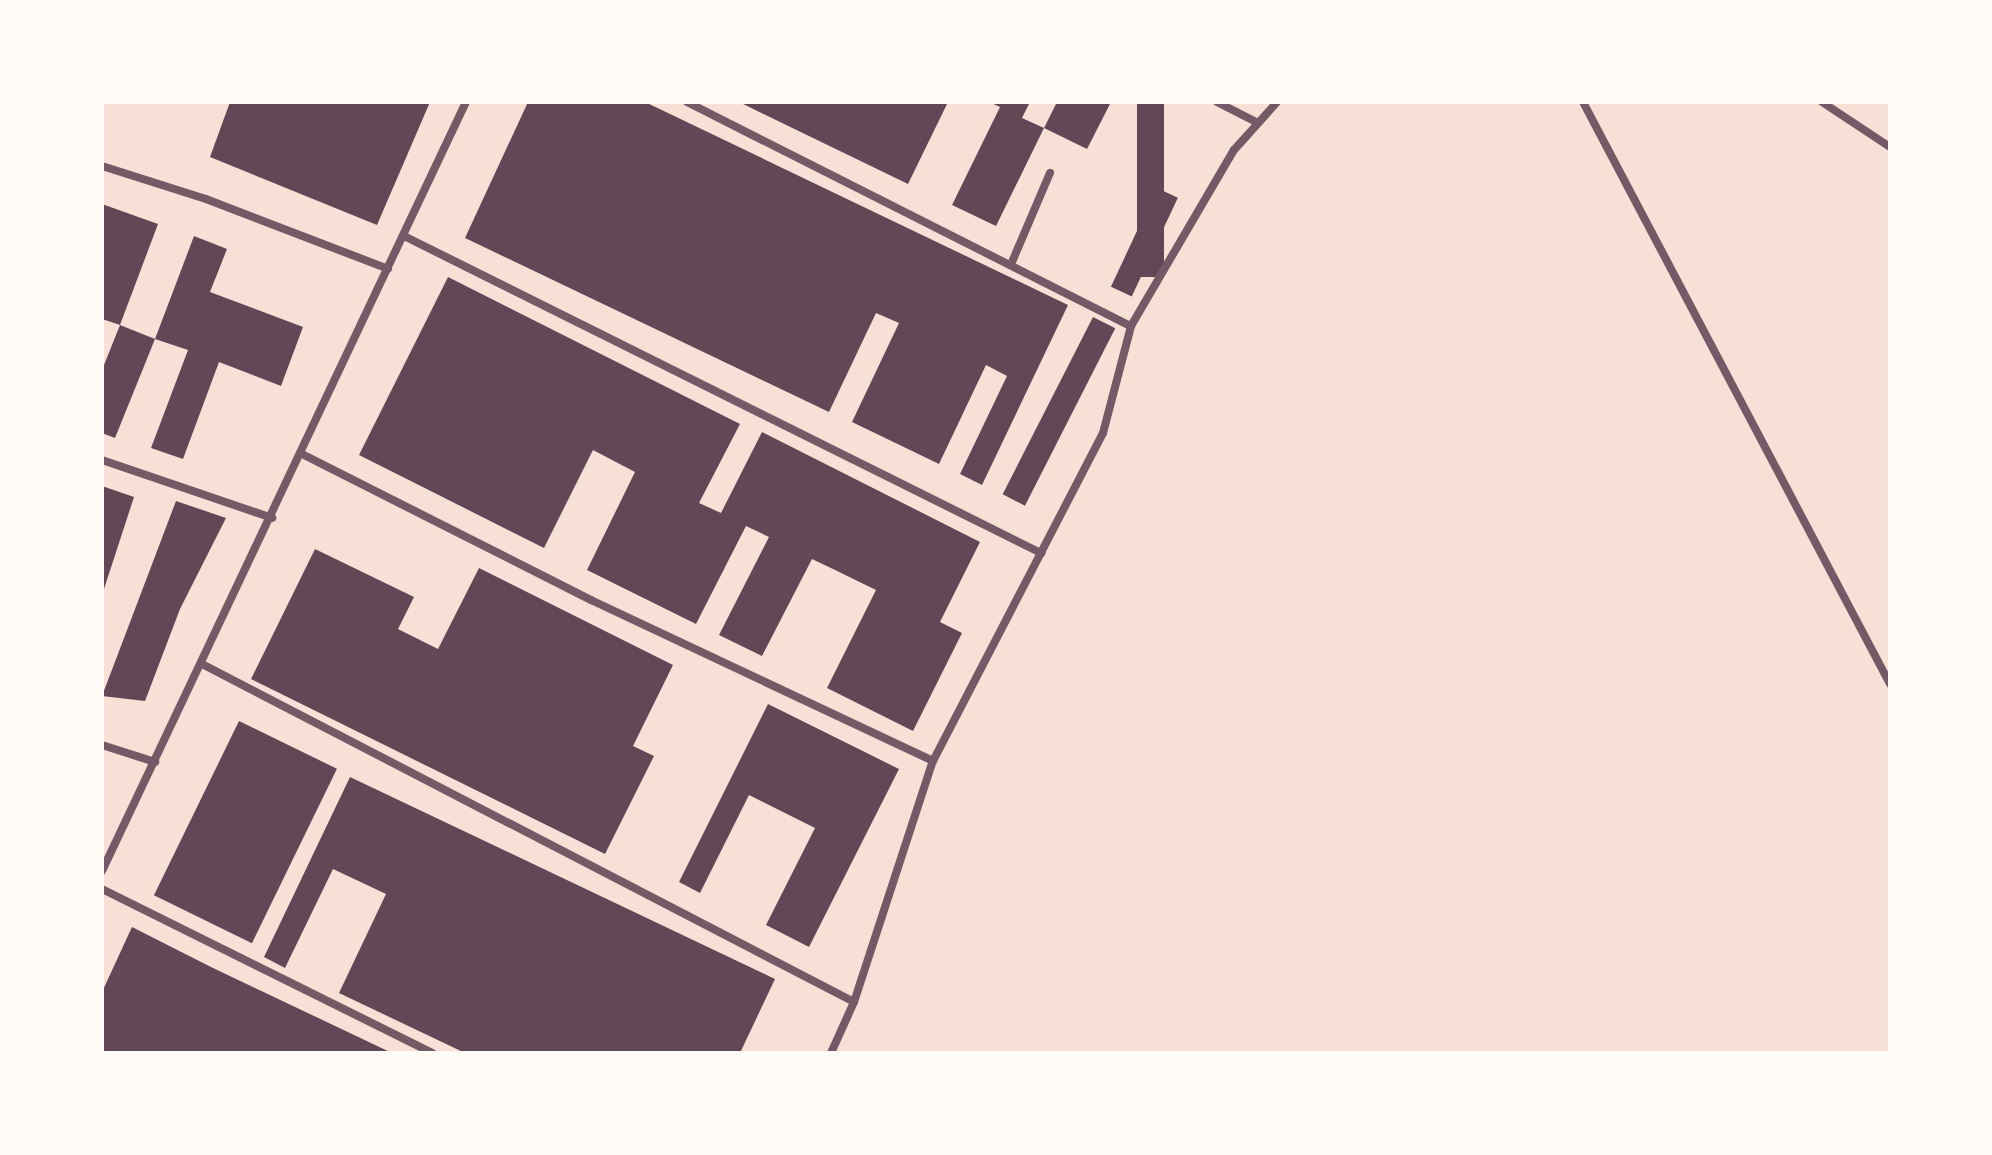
<!DOCTYPE html>
<html>
<head>
<meta charset="utf-8">
<style>
	body { margin:0 }
	#map { position:relative; width:1992px; height:1155px; overflow:hidden; background:#f7e1d7; font-family:"Space Grotesk",sans-serif }
	div>[style] { position:absolute }
	.building>* { inset:0; background:#644757; transform-origin:0 0 }
	.minor>* { height:8px; margin:-4px; padding:0 4px; transform-origin:4px; border-radius:4px; background:#755966 }
	span { translate:-50% -50%; white-space:nowrap; text-align:center; line-height:1.15; -webkit-text-stroke:6px #fffaf5; paint-order:stroke }
	.frame { position:absolute; inset:0; border:104px solid #fffaf5; pointer-events:none }
</style>
</head>
<body>
<div id="map">
	<div class="building">
		<i style="clip-path:polygon(230px 102px,430px 102px,377px 225px,210px 157px)"></i>
		<i style="clip-path:polygon(528px 102px,645px 102px,1068px 305px,982px 485px,960px 474px,1007px 376px,986px 365px,939px 464px,852px 422px,899px 323px,876px 313px,829px 412px,465px 238px)"></i>
		<i style="clip-path:polygon(739px 102px,948px 102px,908px 184px)"></i>
		<i style="clip-path:polygon(989px 102px,1030px 102px,1022px 118px,1044px 128px,996px 226px,952px 205px,1000px 107px)"></i>
		<i style="clip-path:polygon(1057px 102px,1111px 102px,1087px 149px,1044px 128px)"></i>
		<i style="left:1137px;top:102px;width:27px;height:175px"></i>
		<i style="left:1157px;top:188px;width:23px;height:109px;rotate:25deg"></i>
		<i style="clip-path:polygon(102px 204px,158px 224px,120px 325px,102px 319px)"></i>
		<i style="clip-path:polygon(194px 236px,227px 249px,210px 292px,303px 327px,281px 386px,219px 362px,183px 459px,151px 448px,188px 350px,155px 339px)"></i>
		<i style="clip-path:polygon(448px 277px,740px 424px,699px 503px,721px 513px,762px 432px,980px 542px,940px 622px,962px 633px,913px 731px,827px 688px,876px 590px,833px 569px,812px 559px,762px 656px,719px 635px,769px 537px,746px 526px,696px 624px,587px 570px,635px 472px,593px 450px,544px 548px,359px 455px)"></i>
		<i style="left:1093px;top:317px;width:25px;height:199px;rotate:27deg"></i>
		<i style="clip-path:polygon(120px 325px,155px 339px,115px 438px,102px 433px,102px 370px)"></i>
		<i style="clip-path:polygon(102px 486px,134px 497px,103px 592px,102px 592px)"></i>
		<i style="clip-path:polygon(176px 501px,226px 518px,180px 609px,145px 701px,102px 696px)"></i>
		<i style="clip-path:polygon(315px 549px,414px 597px,398px 629px,438px 649px,479px 568px,673px 665px,633px 746px,654px 756px,605px 854px,251px 679px)"></i>
		<i style="clip-path:polygon(768px 704px,899px 769px,809px 947px,766px 925px,815px 828px,749px 795px,700px 893px,679px 882px)"></i>
		<i style="left:239px;top:721px;width:109px;height:194px;rotate:26deg"></i>
		<i style="clip-path:polygon(350px 777px,775px 979px,740px 1053px,465px 1053px,339px 993px,386px 894px,333px 869px,285px 968px,264px 957px)"></i>
		<i style="clip-path:polygon(132px 927px,211px 967px,392px 1053px,102px 1053px,102px 992px)"></i>
	</div>
	<div class="minor">
		<i style="left:687px;top:102px;width:497px;rotate:26.8deg"></i>
		<i style="left:1217px;top:102px;width:44px;rotate:27.1deg"></i>
		<i style="left:1583px;top:102px;width:658px;rotate:62.19deg"></i>
		<i style="left:1822px;top:102px;width:82px;rotate:33.5deg"></i>
		<i style="left:102px;top:166px;width:109px;rotate:17.6deg"></i>
		<i style="left:206px;top:199px;width:195px;rotate:21deg"></i>
		<i style="left:404px;top:236px;width:712px;rotate:26.46deg"></i>
		<i style="left:1012px;top:262px;width:97px;rotate:-66.9deg"></i>
		<i style="left:302px;top:454px;width:324px;rotate:26.8deg"></i>
		<i style="left:591px;top:600px;width:378px;rotate:25.2deg"></i>
		<i style="left:102px;top:460px;width:180px;rotate:18.8deg"></i>
		<i style="left:202px;top:664px;width:734px;rotate:27.4deg"></i>
		<i style="left:102px;top:745px;width:56px;rotate:17.8deg"></i>
		<i style="left:102px;top:871px;width:851px;rotate:-64.67deg"></i>
		<i style="left:102px;top:889px;width:369px;rotate:26.4deg"></i>
		<i style="left:831px;top:1053px;width:56px;rotate:-65.7deg"></i>
		<i style="left:854px;top:1002px;width:254px;rotate:-71.9deg"></i>
		<i style="left:933px;top:761px;width:369px;rotate:-62.6deg"></i>
		<i style="left:1103px;top:433px;width:111px;rotate:-75.3deg"></i>
		<i style="left:1131px;top:326px;width:204px;rotate:-59.7deg"></i>
		<i style="left:1234px;top:150px;width:64px;rotate:-48.1deg"></i>
	</div>
	<div class="frame"></div>
</div>
</body>
</html>
